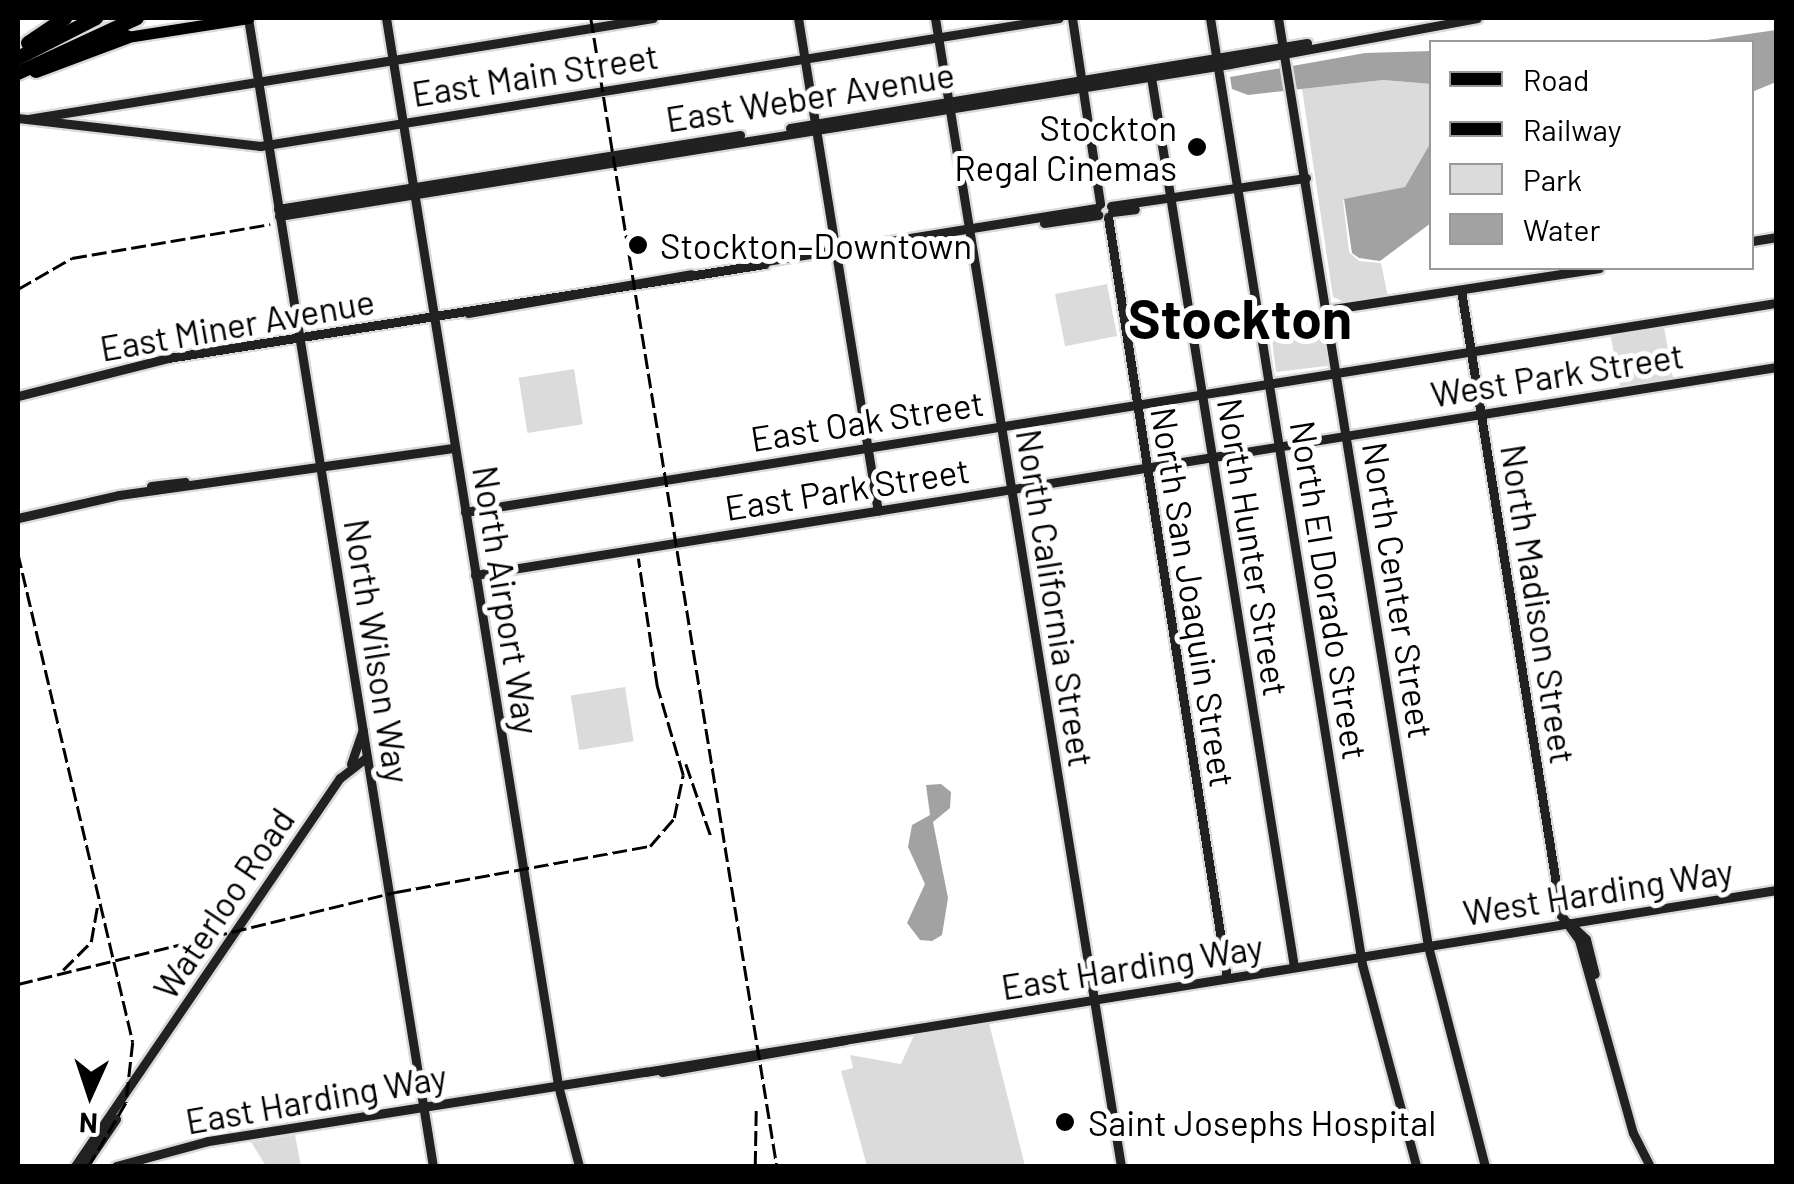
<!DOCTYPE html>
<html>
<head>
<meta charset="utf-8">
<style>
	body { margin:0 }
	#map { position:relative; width:1794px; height:1184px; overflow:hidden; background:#fff; font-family:Barlow,sans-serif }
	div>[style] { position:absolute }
	.green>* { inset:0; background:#dbdbdb; transform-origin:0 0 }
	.water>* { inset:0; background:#a2a2a2 }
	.roads { filter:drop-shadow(2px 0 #dbdbdb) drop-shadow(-2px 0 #dbdbdb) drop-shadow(0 2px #dbdbdb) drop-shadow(0 -2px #dbdbdb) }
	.secondary>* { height:9px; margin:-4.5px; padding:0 4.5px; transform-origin:4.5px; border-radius:4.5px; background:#212121 }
	.primary>* { height:11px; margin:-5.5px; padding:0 5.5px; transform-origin:5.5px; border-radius:5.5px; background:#000 }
	.highway>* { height:14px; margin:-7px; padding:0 7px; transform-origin:7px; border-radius:7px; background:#000 }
	.rail>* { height:2.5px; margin-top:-1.25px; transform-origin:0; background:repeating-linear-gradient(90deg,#000 0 15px,transparent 0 20px) }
	.dots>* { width:28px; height:28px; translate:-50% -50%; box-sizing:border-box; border:5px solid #fff; border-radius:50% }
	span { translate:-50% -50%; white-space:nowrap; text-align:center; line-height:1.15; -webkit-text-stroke:10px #fff; paint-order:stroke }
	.street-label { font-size:35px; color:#000 }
	.poi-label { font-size:35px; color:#000 }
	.right { translate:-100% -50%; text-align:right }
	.left { translate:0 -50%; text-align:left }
	.town-label { font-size:55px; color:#000; font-weight:700 }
	.frame { position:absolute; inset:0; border:20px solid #000; pointer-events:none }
	.legend { position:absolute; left:1429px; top:40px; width:325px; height:230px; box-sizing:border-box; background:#fff; border:2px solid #999; margin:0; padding:12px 18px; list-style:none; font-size:30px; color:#000 }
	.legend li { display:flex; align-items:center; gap:20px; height:50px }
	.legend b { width:50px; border:2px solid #999 }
	.north { position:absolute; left:40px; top:1044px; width:100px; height:100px; -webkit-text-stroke:8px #fff; paint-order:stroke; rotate:183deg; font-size:28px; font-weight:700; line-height:40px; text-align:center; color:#000 }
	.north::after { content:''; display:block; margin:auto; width:35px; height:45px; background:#000; clip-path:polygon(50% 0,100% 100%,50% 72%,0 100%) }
</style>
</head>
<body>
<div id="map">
	<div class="green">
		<i style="clip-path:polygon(1383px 80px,1431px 84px,1431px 142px,1405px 187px,1343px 200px,1349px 252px,1359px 261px,1381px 263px,1388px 297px,1347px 303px,1333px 297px,1302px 89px)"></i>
		<i style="left:1107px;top:284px;width:53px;height:53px;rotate:79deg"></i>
		<i style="left:1322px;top:320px;width:46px;height:52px;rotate:83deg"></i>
		<i style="left:1664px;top:327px;width:52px;height:54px;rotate:80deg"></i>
		<i style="left:574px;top:369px;width:56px;height:56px;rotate:81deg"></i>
		<i style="left:625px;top:687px;width:55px;height:55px;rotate:81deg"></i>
		<i style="clip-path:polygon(989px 1023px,1025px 1166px,867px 1166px,841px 1071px,853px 1068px,850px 1055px,901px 1064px,915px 1033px)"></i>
		<i style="clip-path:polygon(295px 1135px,301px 1166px,266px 1166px,251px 1142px)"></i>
	</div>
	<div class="water">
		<i style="clip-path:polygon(1776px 30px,1776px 82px,1752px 92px,1752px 42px,1693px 42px)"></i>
		<i style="clip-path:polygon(1431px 51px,1431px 84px,1383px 80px,1248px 95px,1232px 89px,1230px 77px,1365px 53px)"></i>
		<i style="clip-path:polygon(1431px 142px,1431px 223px,1380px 261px,1359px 258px,1352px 253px,1344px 199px,1405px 187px)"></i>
		<i style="clip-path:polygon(941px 784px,951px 792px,950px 808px,933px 822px,948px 898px,942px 935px,932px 941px,920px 940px,907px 923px,925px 884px,908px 847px,912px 825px,930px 815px,926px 785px)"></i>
	</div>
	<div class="roads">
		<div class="secondary">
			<i style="left:248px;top:18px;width:1163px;rotate:80.85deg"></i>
			<i style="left:386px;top:18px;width:1081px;rotate:80.84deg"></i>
			<i style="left:558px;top:1085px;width:84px;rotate:75.5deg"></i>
			<i style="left:798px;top:18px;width:499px;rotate:80.8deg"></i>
			<i style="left:935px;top:18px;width:1163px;rotate:80.8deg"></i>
			<i style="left:1072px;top:18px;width:188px;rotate:81.4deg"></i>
			<i style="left:1210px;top:18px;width:958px;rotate:80.87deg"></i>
			<i style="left:1362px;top:964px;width:209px;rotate:75deg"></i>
			<i style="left:1278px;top:18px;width:940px;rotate:80.82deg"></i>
			<i style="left:1428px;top:946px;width:227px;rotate:75.5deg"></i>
			<i style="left:1151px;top:77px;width:901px;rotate:80.87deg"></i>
			<i style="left:18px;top:118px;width:244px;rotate:6.6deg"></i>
			<i style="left:260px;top:146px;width:809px;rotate:-9.1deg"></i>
			<i style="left:28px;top:119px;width:633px;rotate:-9.18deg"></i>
			<i style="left:790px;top:128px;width:524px;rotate:-9.34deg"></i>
			<i style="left:1111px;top:206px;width:197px;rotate:-8.2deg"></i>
			<i style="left:278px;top:209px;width:468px;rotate:-9.1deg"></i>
			<i style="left:1112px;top:212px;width:23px;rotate:-7deg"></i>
			<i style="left:279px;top:216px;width:963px;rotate:-9.08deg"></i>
			<i style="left:1230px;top:64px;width:251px;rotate:-10.5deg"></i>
			<i style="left:1108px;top:217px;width:770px;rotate:81.11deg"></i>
			<i style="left:1044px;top:223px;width:55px;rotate:-8.4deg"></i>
			<i style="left:1752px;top:241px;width:24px;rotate:-9deg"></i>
			<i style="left:760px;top:262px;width:341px;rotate:-9.1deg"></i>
			<i style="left:1461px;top:290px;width:633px;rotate:80.91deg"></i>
			<i style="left:1561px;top:915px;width:31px;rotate:54deg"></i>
			<i style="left:1579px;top:940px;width:200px;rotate:74.4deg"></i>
			<i style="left:1633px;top:1133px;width:37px;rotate:63deg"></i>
			<i style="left:1326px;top:310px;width:276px;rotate:-8.7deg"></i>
			<i style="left:468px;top:313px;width:226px;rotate:-9.9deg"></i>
			<i style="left:18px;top:396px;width:155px;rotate:-14.2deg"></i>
			<i style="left:168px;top:358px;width:604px;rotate:-8.95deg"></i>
			<i style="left:151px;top:486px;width:34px;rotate:-7deg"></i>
			<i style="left:465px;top:512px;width:1328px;rotate:-9.06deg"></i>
			<i style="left:18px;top:518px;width:104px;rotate:-12.8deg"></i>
			<i style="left:119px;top:495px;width:339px;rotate:-8deg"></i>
			<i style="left:475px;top:575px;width:1318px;rotate:-9.08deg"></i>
			<i style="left:351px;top:764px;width:36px;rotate:-71deg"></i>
			<i style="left:1569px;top:923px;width:23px;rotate:43deg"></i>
			<i style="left:1586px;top:939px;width:36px;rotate:76deg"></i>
			<i style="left:645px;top:1072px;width:1146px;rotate:-9.14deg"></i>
			<i style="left:662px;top:1072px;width:186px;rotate:-9.9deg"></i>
			<i style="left:75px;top:1166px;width:470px;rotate:-55.7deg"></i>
			<i style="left:340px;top:778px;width:34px;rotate:-38deg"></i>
			<i style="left:84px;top:1166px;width:57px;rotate:-55.8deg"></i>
			<i style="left:116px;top:1166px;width:95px;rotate:-15.2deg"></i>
			<i style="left:208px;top:1141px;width:443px;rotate:-9deg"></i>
		</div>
		<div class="primary">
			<i style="left:127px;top:37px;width:123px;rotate:-8.9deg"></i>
		</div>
		<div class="highway">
			<i style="left:28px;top:43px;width:45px;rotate:-34deg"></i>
			<i style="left:18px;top:58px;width:88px;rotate:-27.1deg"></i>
			<i style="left:36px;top:71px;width:97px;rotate:-20.5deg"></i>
			<i style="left:18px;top:73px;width:131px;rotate:-24.8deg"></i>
		</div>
	</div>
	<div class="rail">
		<i style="left:591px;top:18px;width:1163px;rotate:80.8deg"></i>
		<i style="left:18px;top:289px;width:62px;rotate:-29.9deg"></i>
		<i style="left:72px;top:258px;width:201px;rotate:-9.7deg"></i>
		<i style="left:18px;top:553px;width:502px;rotate:76.77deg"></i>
		<i style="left:133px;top:1042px;width:61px;rotate:96.5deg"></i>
		<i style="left:126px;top:1103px;width:73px;rotate:120.4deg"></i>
		<i style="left:686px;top:764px;width:79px;rotate:70.9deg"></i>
		<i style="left:63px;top:970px;width:40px;rotate:-45deg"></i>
		<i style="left:91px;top:942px;width:35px;rotate:-80deg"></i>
		<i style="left:18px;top:984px;width:389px;rotate:-13.7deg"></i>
		<i style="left:396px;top:892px;width:258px;rotate:-10.3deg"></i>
		<i style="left:650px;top:846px;width:37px;rotate:-49deg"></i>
		<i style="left:674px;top:818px;width:44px;rotate:-78.2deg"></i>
		<i style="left:683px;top:775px;width:93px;rotate:-106.3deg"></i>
		<i style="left:657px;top:686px;width:129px;rotate:-98.4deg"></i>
		<i style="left:755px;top:1166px;width:60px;rotate:-89deg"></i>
	</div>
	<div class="dots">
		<i style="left:1197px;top:147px;background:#000"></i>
		<i style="left:638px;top:245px;background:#000"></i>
		<i style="left:1065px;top:1122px;background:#000"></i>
	</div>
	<div class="street-label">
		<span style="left:535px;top:74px;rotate:-9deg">East Main Street</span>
		<span style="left:810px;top:96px;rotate:-9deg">East Weber Avenue</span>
		<span style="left:237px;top:324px;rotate:-10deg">East Miner Avenue</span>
		<span style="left:1557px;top:374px;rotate:-9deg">West Park Street</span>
		<span style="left:867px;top:420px;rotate:-9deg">East Oak Street</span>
		<span style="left:847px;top:488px;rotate:-9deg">East Park Street</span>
		<span style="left:1254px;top:547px;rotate:81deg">North Hunter Street</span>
		<span style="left:1330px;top:590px;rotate:81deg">North El Dorado Street</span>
		<span style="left:1399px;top:590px;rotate:81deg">North Center Street</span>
		<span style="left:1194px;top:597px;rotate:81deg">North San Joaquin Street</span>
		<span style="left:1056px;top:598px;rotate:81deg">North California Street</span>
		<span style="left:507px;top:600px;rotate:81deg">North Airport Way</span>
		<span style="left:1539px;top:604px;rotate:81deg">North Madison Street</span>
		<span style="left:378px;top:651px;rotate:81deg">North Wilson Way</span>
		<span style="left:1598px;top:891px;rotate:-9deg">West Harding Way</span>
		<span style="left:223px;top:903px;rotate:-56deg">Waterloo Road</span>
		<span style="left:1132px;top:966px;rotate:-9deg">East Harding Way</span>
		<span style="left:316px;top:1098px;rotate:-10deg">East Harding Way</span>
	</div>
	<div class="poi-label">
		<span class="right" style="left:1177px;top:147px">Stockton<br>Regal Cinemas</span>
		<span class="left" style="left:660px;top:245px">Stockton–Downtown</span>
		<span class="left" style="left:1088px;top:1122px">Saint Josephs Hospital</span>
	</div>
	<div class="town-label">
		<span style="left:1240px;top:318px">Stockton</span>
	</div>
	<div class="frame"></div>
	<ul class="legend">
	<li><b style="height:12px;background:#000"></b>Road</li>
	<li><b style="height:12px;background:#000"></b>Railway</li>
	<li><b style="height:28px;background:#dbdbdb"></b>Park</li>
	<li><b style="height:28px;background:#a2a2a2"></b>Water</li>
	</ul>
	<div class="north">N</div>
</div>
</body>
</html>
